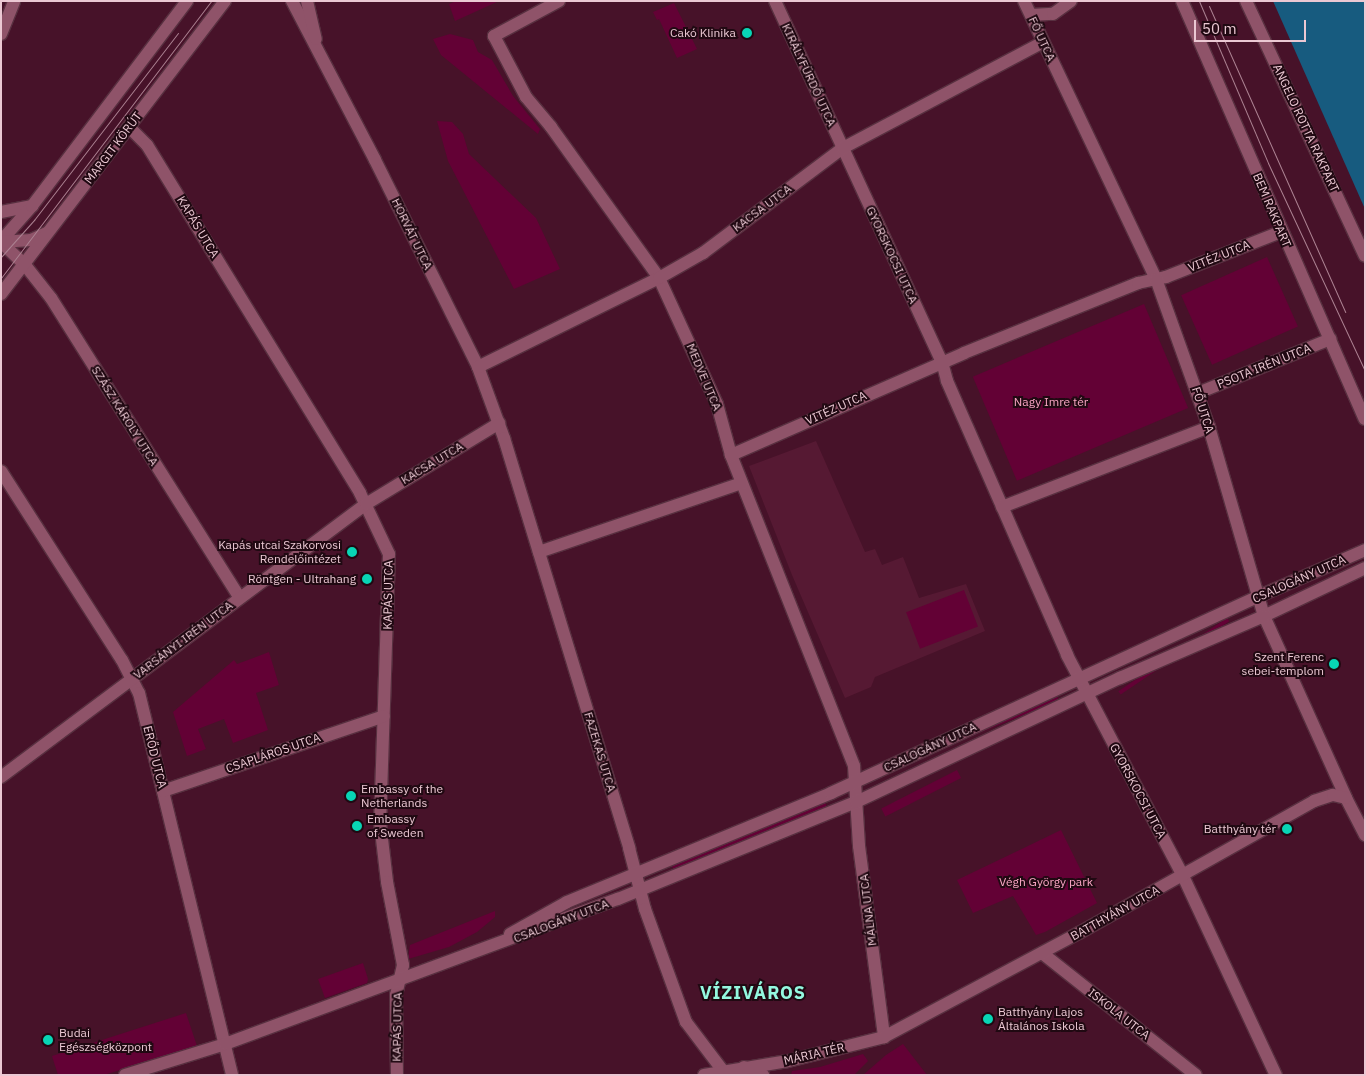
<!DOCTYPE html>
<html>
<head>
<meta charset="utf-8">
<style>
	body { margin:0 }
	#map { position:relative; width:1366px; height:1076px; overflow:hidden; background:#471229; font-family:"IBM Plex Sans",sans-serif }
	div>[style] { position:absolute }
	.built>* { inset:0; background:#561933 }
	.green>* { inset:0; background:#630135; transform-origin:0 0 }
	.water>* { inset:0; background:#175b7f }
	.roads { filter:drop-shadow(1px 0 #583040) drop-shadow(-1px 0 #583040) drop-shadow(0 1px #583040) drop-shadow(0 -1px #583040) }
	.street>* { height:12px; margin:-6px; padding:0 6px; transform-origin:6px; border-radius:6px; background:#8f5369 }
	.secondary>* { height:12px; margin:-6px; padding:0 6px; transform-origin:6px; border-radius:6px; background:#8f5369 }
	.tram>* { height:1px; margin:-0.5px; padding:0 0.5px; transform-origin:0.5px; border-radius:0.5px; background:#ac8292 }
	.dots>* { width:14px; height:14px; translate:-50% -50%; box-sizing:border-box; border:2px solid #200912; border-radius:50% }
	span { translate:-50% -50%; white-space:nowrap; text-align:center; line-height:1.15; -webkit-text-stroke:4px #200912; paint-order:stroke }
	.poi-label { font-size:12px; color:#ebc8d3 }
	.right { translate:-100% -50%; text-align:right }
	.left { translate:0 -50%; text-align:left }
	.street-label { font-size:12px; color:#ebc8d3 }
	.park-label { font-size:12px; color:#faa6c4 }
	.district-label { font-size:18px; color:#94f8e0; font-weight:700; letter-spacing:1px }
	.frame { position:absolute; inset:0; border:2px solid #ebc8d3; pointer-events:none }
	.scale { position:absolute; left:1194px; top:20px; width:112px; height:22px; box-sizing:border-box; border:2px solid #ebc8d3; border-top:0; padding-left:6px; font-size:15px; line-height:18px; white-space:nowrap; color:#ebc8d3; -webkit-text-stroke:4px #200912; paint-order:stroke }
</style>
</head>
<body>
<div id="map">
	<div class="built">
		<i style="clip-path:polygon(816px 441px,865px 552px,875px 549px,882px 565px,903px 557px,919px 598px,966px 584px,985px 631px,875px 677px,871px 687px,845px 698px,792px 575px,749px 466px)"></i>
	</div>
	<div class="green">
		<i style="clip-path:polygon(456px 1px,499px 1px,455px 21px,449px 4px)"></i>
		<i style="clip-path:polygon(674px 3px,697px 49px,677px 58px,659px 19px,657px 20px,653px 12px)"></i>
		<i style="clip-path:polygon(450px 34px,473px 40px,478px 52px,492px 60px,513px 96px,540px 129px,538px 134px,441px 55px,433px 39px)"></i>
		<i style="clip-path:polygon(437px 121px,452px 122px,463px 134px,469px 154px,536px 218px,560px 269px,514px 289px,448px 161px)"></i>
		<i style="left:1267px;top:257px;width:76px;height:94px;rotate:66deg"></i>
		<i style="left:1144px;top:304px;width:113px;height:186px;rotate:67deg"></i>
		<i style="left:964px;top:590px;width:39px;height:62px;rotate:69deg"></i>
		<i style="left:1227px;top:618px;width:4px;height:131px;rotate:56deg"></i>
		<i style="clip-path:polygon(269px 652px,279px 685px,256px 693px,268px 730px,233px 743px,224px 719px,198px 729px,206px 749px,187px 756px,173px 712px,234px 660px,237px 664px)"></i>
		<i style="left:1057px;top:696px;width:5px;height:194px;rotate:68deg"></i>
		<i style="left:957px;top:770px;width:9px;height:85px;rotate:63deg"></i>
		<i style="clip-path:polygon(825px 802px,827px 807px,674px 870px,672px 866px)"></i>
		<i style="clip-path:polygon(1061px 830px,1097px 903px,1045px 932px,1036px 935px,1013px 896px,973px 913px,957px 880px)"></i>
		<i style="clip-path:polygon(495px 911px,495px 917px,477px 932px,449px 947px,408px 959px,410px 945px)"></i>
		<i style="clip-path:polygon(363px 963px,368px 979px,367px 983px,325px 998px,318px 979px)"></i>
		<i style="clip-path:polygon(186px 1013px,197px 1046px,104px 1075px,58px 1075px,52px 1056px)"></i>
		<i style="clip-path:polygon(903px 1044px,927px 1075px,863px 1075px,886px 1055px)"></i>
		<i style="clip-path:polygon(863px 1054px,868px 1061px,854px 1075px,791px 1075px,792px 1071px,820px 1067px)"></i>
	</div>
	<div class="water">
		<i style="clip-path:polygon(1273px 1px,1365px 1px,1365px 209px)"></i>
	</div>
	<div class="roads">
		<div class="street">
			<i style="left:292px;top:1px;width:179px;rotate:62.4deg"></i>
			<i style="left:375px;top:160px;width:231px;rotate:63.5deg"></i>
			<i style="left:478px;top:367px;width:76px;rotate:69.9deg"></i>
			<i style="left:504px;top:438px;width:429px;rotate:73deg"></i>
			<i style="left:629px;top:848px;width:63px;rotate:75.3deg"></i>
			<i style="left:645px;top:909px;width:120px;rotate:70.1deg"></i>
			<i style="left:686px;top:1022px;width:61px;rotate:52.9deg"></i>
			<i style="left:307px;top:1px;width:39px;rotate:77deg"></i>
			<i style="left:559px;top:1px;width:74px;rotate:151.7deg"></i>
			<i style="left:494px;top:36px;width:69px;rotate:62.3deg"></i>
			<i style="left:526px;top:97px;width:39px;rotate:50deg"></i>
			<i style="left:551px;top:127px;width:186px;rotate:54.4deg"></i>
			<i style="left:659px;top:278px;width:139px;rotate:65.3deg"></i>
			<i style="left:717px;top:404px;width:53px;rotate:74.6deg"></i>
			<i style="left:731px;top:455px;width:334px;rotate:68.4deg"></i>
			<i style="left:854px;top:766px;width:80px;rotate:86.4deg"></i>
			<i style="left:859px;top:846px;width:193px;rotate:82.5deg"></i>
			<i style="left:775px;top:1px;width:398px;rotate:65.2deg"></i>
			<i style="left:942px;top:362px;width:20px;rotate:75deg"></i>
			<i style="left:947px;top:381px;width:299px;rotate:66.3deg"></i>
			<i style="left:1067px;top:655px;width:250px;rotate:62.3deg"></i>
			<i style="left:1183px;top:876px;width:220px;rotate:65deg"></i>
			<i style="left:1031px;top:15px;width:22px;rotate:-3deg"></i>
			<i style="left:1053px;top:14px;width:22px;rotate:-36deg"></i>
			<i style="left:1px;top:34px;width:35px;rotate:-68deg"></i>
			<i style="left:129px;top:127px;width:25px;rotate:45deg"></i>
			<i style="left:147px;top:145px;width:408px;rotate:58.5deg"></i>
			<i style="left:360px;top:493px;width:68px;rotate:64.6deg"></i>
			<i style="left:389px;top:554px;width:268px;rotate:91.9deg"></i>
			<i style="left:380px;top:822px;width:60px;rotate:83.3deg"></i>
			<i style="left:387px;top:882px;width:85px;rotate:79.1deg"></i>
			<i style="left:403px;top:965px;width:31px;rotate:103deg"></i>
			<i style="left:396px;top:995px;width:80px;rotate:89.3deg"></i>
			<i style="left:1px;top:242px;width:33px;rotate:44deg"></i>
			<i style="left:25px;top:265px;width:42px;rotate:51.8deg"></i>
			<i style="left:51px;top:298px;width:353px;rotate:57.8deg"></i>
			<i style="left:478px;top:367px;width:202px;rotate:-26.2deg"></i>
			<i style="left:659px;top:278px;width:51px;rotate:-29.6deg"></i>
			<i style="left:703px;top:253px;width:175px;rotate:-36.9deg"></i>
			<i style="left:843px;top:148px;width:226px;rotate:-27.9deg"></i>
			<i style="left:1198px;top:393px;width:143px;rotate:-22.2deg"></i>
			<i style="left:731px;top:455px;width:254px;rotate:-23.6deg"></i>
			<i style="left:964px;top:353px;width:188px;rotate:-21.9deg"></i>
			<i style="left:1138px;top:283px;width:29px;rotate:-12deg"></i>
			<i style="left:1166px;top:277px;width:123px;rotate:-21.4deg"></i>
			<i style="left:1px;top:471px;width:224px;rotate:57.4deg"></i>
			<i style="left:122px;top:660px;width:37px;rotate:63deg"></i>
			<i style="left:139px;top:693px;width:393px;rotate:76.3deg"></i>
			<i style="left:1002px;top:507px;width:222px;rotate:-21.1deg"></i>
			<i style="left:539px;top:552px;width:214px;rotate:-18.8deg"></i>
			<i style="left:1257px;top:597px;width:118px;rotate:-23.5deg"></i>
			<i style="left:1264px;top:616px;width:112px;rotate:-25.4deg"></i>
			<i style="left:1px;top:777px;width:456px;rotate:-36.8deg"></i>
			<i style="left:366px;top:504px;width:156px;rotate:-31.3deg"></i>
			<i style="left:163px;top:791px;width:233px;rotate:-18.7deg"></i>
			<i style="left:1042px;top:953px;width:196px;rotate:38.4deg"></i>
			<i style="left:744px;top:1067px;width:21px;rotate:23deg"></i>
		</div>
		<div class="secondary">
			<i style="left:1024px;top:1px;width:308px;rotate:64.6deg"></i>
			<i style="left:1156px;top:279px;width:157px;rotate:70.3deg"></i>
			<i style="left:1209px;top:427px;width:197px;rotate:73.8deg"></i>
			<i style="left:1264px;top:616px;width:200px;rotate:65.7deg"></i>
			<i style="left:1346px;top:798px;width:42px;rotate:62.8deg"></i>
			<i style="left:1182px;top:1px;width:456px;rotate:66.4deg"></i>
			<i style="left:1246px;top:1px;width:281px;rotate:65deg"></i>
			<i style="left:1px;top:212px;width:32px;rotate:-11deg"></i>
			<i style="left:1px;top:241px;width:47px;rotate:-48.5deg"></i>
			<i style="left:32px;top:206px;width:257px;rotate:-52.9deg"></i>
			<i style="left:1px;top:242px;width:30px;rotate:-4deg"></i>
			<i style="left:31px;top:240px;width:17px;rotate:-24deg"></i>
			<i style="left:1px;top:294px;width:369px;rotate:-52.6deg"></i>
			<i style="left:510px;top:934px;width:65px;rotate:-29.3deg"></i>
			<i style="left:567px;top:902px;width:286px;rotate:-22.4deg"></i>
			<i style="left:831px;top:793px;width:469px;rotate:-24.7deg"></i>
			<i style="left:125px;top:1075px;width:105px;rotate:-17.2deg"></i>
			<i style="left:225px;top:1044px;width:419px;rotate:-20.3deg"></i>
			<i style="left:618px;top:899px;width:257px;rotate:-22.2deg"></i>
			<i style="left:856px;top:802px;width:292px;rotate:-25.2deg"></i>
			<i style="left:1120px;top:678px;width:157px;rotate:-23.3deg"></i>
			<i style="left:704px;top:1075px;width:85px;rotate:-9.5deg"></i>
			<i style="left:788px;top:1061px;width:99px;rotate:-14deg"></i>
			<i style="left:884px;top:1037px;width:221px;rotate:-28.1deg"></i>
			<i style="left:1079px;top:933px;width:270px;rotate:-29.3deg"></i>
			<i style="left:1314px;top:801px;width:20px;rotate:-18deg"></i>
			<i style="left:1333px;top:795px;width:13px;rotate:13deg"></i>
		</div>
	</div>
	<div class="tram">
		<i style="left:1199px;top:1px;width:176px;rotate:66.9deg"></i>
		<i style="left:1268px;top:163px;width:230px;rotate:65deg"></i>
		<i style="left:1209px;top:6px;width:335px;rotate:66deg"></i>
		<i style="left:1px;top:257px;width:50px;rotate:-48.3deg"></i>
		<i style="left:34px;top:220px;width:236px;rotate:-52.4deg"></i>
		<i style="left:1px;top:278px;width:348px;rotate:-52.8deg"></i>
	</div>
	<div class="dots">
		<i style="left:747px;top:33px;background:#08d5b5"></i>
		<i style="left:352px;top:552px;background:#08d5b5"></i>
		<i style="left:367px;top:579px;background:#08d5b5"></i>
		<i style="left:1334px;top:664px;background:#08d5b5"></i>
		<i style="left:351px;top:796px;background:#08d5b5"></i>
		<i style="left:357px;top:826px;background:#08d5b5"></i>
		<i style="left:1287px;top:829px;background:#08d5b5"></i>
		<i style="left:988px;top:1019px;background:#08d5b5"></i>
		<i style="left:48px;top:1040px;background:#08d5b5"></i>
	</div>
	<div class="poi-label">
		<span class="right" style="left:736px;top:33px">Cakó Klinika</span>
		<span class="right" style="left:341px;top:552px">Kapás utcai Szakorvosi<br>Rendelőintézet</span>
		<span class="right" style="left:356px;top:579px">Röntgen - Ultrahang</span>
		<span class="right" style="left:1324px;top:664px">Szent Ferenc<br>sebei-templom</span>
		<span class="left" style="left:361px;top:796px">Embassy of the<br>Netherlands</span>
		<span class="left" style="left:367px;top:826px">Embassy<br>of Sweden</span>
		<span class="right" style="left:1276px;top:829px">Batthyány tér</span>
		<span class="left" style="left:998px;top:1019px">Batthyány Lajos<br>Általános Iskola</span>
		<span class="left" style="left:59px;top:1040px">Budai<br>Egészségközpont</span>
	</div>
	<div class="street-label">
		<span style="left:1042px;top:39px;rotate:65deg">FŐ UTCA</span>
		<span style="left:809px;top:75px;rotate:65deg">KIRÁLYFÜRDŐ UTCA</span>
		<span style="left:1306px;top:128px;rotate:65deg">ANGELO ROTTA RAKPART</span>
		<span style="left:113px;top:148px;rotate:-53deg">MARGIT KÖRÚT</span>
		<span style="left:762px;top:208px;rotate:-37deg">KACSA UTCA</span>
		<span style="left:1272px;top:210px;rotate:67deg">BEM RAKPART</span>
		<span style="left:198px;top:227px;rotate:59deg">KAPÁS UTCA</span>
		<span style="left:412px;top:234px;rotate:64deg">HORVÁT UTCA</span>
		<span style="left:892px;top:255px;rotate:65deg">GYORSKOCSI UTCA</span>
		<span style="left:1219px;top:256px;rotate:-22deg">VITÉZ UTCA</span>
		<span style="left:1264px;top:366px;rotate:-22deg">PSOTA IRÉN UTCA</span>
		<span style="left:704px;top:377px;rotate:67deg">MEDVE UTCA</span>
		<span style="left:836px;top:408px;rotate:-24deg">VITÉZ UTCA</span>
		<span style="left:1203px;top:410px;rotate:72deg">FŐ UTCA</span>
		<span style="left:125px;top:416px;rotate:58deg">SZÁSZ KÁROLY UTCA</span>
		<span style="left:432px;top:463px;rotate:-31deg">KACSA UTCA</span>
		<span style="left:1299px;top:579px;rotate:-24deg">CSALOGÁNY UTCA</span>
		<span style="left:388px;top:595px;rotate:-89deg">KAPÁS UTCA</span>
		<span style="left:183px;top:640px;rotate:-37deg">VARSÁNYI IRÉN UTCA</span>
		<span style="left:930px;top:747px;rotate:-25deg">CSALOGÁNY UTCA</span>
		<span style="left:600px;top:752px;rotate:73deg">FAZEKAS UTCA</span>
		<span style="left:273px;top:753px;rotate:-19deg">CSAPLÁROS UTCA</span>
		<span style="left:155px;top:757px;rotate:76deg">ERŐD UTCA</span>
		<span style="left:1138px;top:791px;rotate:62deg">GYORSKOCSI UTCA</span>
		<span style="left:868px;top:910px;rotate:-97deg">MÁLNA UTCA</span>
		<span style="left:1115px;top:913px;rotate:-29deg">BATTHYÁNY UTCA</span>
		<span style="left:561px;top:921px;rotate:-21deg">CSALOGÁNY UTCA</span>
		<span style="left:1119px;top:1014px;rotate:38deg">ISKOLA UTCA</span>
		<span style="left:397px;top:1027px;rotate:-89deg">KAPÁS UTCA</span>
		<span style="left:814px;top:1054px;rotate:-13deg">MÁRIA TÉR</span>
	</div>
	<div class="park-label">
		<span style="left:1051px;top:402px">Nagy Imre tér</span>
		<span style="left:1046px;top:882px">Végh György park</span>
	</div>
	<div class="district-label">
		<span style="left:753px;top:993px">VÍZIVÁROS</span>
	</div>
	<div class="frame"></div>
	<div class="scale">50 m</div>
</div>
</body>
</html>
